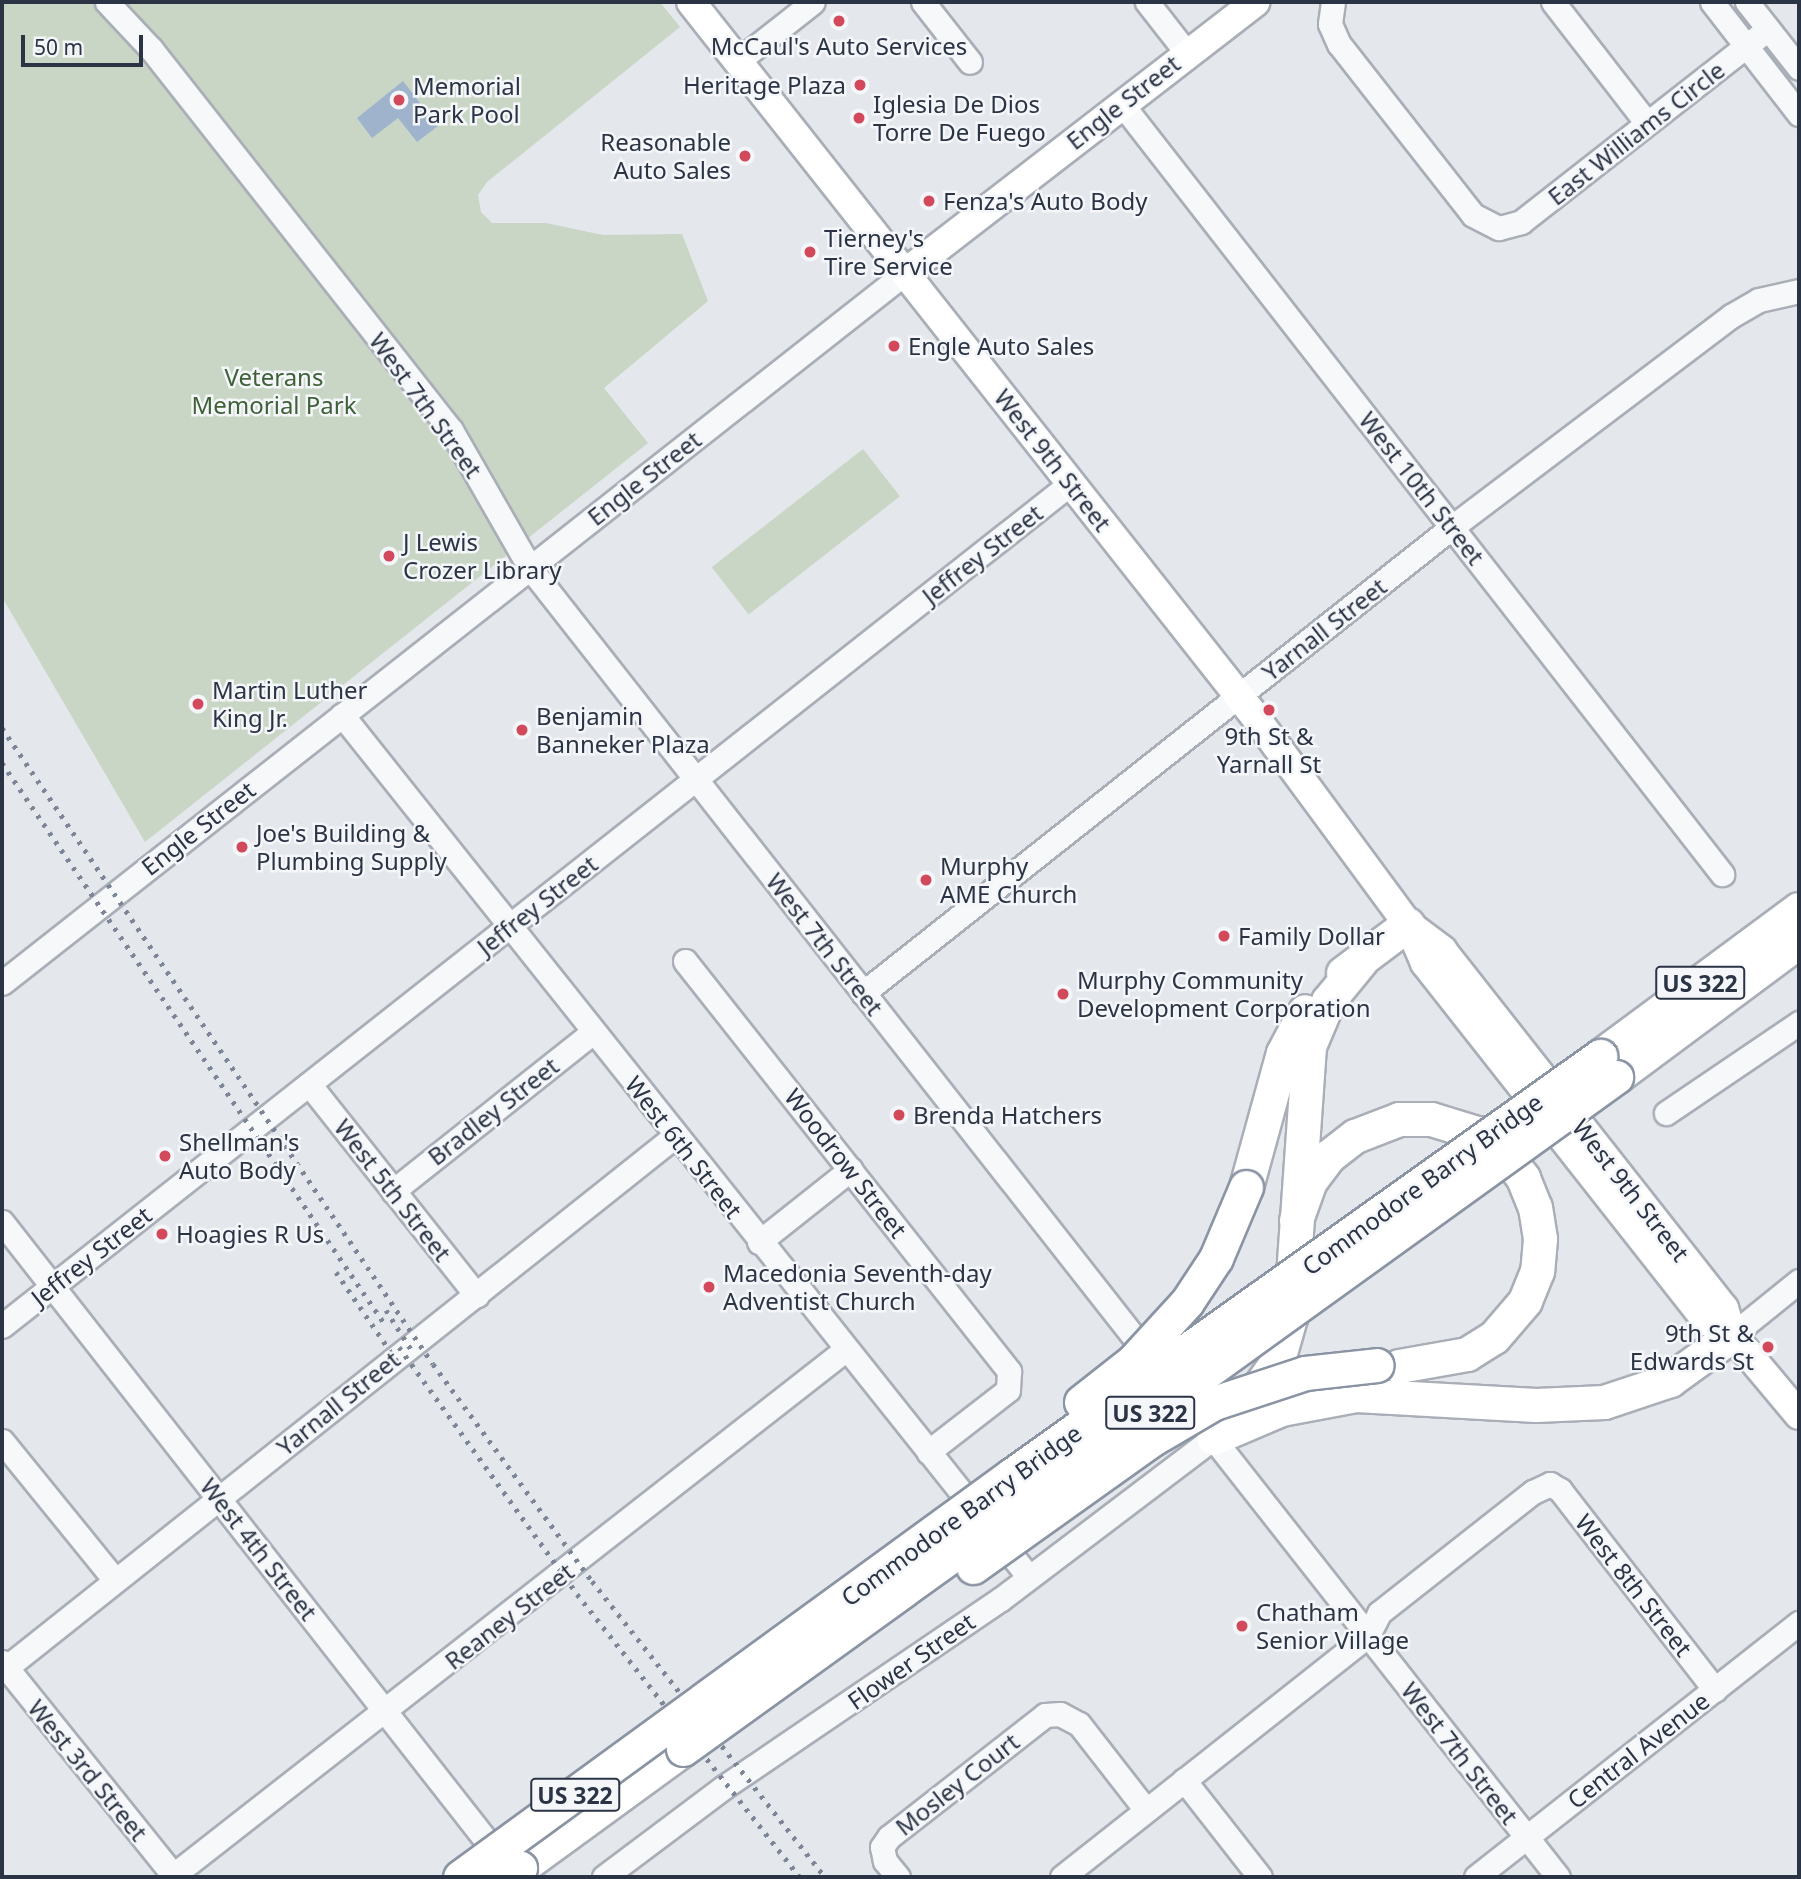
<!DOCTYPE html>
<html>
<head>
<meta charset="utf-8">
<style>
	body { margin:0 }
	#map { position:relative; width:1801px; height:1879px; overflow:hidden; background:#e4e7ec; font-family:"Noto Sans",sans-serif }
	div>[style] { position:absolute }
	.green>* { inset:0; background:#c9d6c5; transform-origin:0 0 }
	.water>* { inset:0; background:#9fb4cc }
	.roads { filter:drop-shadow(2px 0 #a9aeb7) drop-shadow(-2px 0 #a9aeb7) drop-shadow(0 2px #a9aeb7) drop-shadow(0 -2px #a9aeb7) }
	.minor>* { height:23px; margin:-11.5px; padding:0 11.5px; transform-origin:11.5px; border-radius:11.5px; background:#f7f8fa }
	.major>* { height:28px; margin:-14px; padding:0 14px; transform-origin:14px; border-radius:14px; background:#fff }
	.highway>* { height:33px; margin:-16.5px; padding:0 16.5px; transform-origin:16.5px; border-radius:16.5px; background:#fff }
	.rail>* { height:5px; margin-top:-2.5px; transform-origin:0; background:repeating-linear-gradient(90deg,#7d8696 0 3.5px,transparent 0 10.5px) }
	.bridges { filter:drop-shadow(2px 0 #8b94a3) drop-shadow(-2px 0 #8b94a3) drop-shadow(0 2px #8b94a3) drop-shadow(0 -2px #8b94a3) }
	.highway-bridge>* { height:33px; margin:-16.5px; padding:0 16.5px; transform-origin:16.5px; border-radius:16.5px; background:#fff }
	.dots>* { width:19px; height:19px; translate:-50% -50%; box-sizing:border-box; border:4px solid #f4f6f9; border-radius:50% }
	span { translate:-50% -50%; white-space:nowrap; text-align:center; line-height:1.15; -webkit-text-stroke:5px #f4f6f9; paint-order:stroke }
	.shield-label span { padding:2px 5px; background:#f4f6f9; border:2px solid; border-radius:5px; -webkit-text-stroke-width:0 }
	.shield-label { font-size:23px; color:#2b3445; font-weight:700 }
	.poi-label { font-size:24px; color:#2b3445 }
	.right { translate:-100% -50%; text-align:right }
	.left { translate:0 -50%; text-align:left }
	.street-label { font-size:24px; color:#2b3445 }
	.park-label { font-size:24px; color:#3f6138 }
	.frame { position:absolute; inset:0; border:4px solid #2b3445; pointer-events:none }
	.scale { position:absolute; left:21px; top:35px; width:122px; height:32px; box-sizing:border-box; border:4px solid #2b3445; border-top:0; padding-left:9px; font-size:21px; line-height:24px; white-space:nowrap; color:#2b3445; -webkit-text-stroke:5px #f4f6f9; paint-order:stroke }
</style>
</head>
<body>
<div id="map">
	<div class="green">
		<i style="clip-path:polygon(2px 2px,660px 2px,680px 27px,487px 182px,478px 195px,481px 212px,492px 223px,546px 223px,603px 235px,682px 234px,708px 301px,604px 388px,648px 443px,145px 842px,2px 597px)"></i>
		<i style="left:863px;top:449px;width:60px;height:192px;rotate:52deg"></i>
	</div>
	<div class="water">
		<i style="clip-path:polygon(403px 81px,438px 126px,417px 142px,398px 118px,372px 138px,357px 118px)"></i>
	</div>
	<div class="roads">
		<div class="minor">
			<i style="left:107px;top:2px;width:64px;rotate:46.9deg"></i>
			<i style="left:151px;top:49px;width:485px;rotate:51.8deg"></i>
			<i style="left:451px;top:430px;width:159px;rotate:60.2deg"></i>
			<i style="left:530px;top:568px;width:1007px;rotate:51.86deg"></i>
			<i style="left:923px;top:2px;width:76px;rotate:51.9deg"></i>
			<i style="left:1147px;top:2px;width:63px;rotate:52deg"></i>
			<i style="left:1333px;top:2px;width:22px;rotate:98deg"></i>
			<i style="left:1330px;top:24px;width:22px;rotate:66deg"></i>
			<i style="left:1339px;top:44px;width:217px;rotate:51.9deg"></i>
			<i style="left:1473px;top:215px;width:29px;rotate:27deg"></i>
			<i style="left:1499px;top:228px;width:23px;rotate:-15deg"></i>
			<i style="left:1521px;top:222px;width:313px;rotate:-38deg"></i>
			<i style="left:1553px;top:2px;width:152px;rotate:52.2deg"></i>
			<i style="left:1712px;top:2px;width:142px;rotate:52.2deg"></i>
			<i style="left:1747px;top:2px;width:84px;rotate:51.8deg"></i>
			<i style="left:738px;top:61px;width:95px;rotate:-38.2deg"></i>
			<i style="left:1121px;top:103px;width:978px;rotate:52.06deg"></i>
			<i style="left:342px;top:715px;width:1102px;rotate:51.45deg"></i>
			<i style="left:685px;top:961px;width:523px;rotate:51.68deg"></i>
			<i style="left:1009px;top:1371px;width:19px;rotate:93deg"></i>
			<i style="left:1008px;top:1390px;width:101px;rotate:142.2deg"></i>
			<i style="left:2px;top:983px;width:1149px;rotate:-38.18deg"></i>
			<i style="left:863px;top:993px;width:751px;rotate:-38.35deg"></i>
			<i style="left:1452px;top:527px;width:350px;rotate:-37.1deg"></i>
			<i style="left:1731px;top:316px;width:32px;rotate:-30deg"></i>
			<i style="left:1759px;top:300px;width:41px;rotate:-12.7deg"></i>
			<i style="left:309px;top:1084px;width:270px;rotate:51.6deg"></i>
			<i style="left:1666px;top:1113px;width:161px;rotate:-34.1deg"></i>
			<i style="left:393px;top:1191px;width:256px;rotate:-38.5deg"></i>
			<i style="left:2px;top:1222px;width:813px;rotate:51.95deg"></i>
			<i style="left:759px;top:1242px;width:117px;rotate:-38.4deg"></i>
			<i style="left:2px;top:1326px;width:1361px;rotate:-38.26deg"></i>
			<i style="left:1732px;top:1335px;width:86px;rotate:-38.9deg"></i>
			<i style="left:1205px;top:1428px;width:571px;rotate:51.83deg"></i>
			<i style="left:2px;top:1441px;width:178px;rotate:50.9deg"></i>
			<i style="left:2px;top:1662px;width:276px;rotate:51.2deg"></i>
			<i style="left:2px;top:1671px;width:860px;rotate:-38.48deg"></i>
			<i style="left:1184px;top:1780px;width:123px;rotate:51.9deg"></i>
			<i style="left:171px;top:1877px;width:856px;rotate:-38.02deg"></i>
			<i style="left:604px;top:1877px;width:150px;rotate:-36.9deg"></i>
			<i style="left:724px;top:1787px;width:335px;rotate:-34.2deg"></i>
			<i style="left:1001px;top:1599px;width:266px;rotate:-37.2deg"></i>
			<i style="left:898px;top:1877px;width:21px;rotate:-129deg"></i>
			<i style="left:885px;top:1861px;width:14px;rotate:-102deg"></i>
			<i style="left:882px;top:1847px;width:12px;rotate:-55deg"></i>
			<i style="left:889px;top:1837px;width:198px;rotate:-38deg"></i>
			<i style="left:1045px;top:1715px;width:15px;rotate:-4deg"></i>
			<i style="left:1060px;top:1714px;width:21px;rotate:28deg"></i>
			<i style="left:1079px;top:1724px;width:109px;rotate:52.1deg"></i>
			<i style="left:1062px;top:1877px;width:390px;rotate:-38.3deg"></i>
			<i style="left:1368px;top:1635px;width:25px;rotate:-63deg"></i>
			<i style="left:1379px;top:1613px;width:196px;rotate:-38.2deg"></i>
			<i style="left:1533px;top:1492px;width:19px;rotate:-25deg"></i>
			<i style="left:1550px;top:1484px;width:12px;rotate:31deg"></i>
			<i style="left:1560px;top:1490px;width:253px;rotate:52.2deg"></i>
			<i style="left:1476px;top:1877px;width:411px;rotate:-38.2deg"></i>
		</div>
		<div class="major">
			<i style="left:691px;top:2px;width:902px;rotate:51.71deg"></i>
			<i style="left:1250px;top:710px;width:266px;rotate:53.6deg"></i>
			<i style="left:1408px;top:924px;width:43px;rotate:66.4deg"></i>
			<i style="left:1425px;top:963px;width:456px;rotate:51.8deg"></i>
			<i style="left:1707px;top:1321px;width:29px;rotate:29deg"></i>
			<i style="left:1732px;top:1335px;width:104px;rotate:50.1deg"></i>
			<i style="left:905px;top:273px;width:443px;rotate:-37.7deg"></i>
			<i style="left:1412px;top:927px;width:38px;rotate:37deg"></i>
			<i style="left:1442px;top:950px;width:456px;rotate:51.8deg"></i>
			<i style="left:1724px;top:1308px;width:28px;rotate:73deg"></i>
		</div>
		<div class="highway">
			<i style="left:1343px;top:973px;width:81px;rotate:-37deg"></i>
			<i style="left:1600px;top:1056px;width:247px;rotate:-36.5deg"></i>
			<i style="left:1616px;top:1077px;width:228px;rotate:-36.6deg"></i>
			<i style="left:1246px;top:1187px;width:139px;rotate:-74.6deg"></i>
			<i style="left:1283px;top:1053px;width:47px;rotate:-62.4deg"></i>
			<i style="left:1296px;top:1220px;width:41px;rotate:-70.3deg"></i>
			<i style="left:1310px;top:1181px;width:31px;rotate:-53deg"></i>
			<i style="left:1329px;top:1156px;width:33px;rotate:-38deg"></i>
			<i style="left:1355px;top:1136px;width:47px;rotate:-21.1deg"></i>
			<i style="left:1399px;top:1119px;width:32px"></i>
			<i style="left:1431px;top:1119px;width:48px;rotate:16.9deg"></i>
			<i style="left:1477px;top:1133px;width:32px;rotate:36deg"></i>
			<i style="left:1503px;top:1152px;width:33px;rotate:52deg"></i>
			<i style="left:1523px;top:1178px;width:31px;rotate:68deg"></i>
			<i style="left:1535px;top:1207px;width:32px;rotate:81deg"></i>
			<i style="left:1540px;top:1239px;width:32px;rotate:95deg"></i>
			<i style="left:1537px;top:1271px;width:32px;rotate:112deg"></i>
			<i style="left:1525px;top:1301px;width:48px;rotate:130.7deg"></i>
			<i style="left:1494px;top:1337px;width:32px;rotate:148deg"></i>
			<i style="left:1467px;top:1354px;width:69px;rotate:170deg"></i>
			<i style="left:1249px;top:1401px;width:50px;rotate:-54.7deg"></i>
			<i style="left:1278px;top:1360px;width:44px;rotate:-74.1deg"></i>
			<i style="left:1290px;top:1318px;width:273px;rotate:-86deg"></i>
			<i style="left:1309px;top:1046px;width:49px;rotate:-67.1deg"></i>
			<i style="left:1328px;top:1001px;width:52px;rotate:-50.5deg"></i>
			<i style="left:1213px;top:1438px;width:74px;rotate:-23.1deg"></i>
			<i style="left:1281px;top:1409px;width:76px;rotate:-10.6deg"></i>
			<i style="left:1356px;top:1395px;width:180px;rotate:3.2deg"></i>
			<i style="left:1536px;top:1405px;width:68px;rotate:-2.5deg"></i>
			<i style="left:1604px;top:1402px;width:70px;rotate:-18.4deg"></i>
			<i style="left:1670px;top:1380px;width:77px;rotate:-36deg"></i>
			<i style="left:520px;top:1868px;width:202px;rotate:-36.1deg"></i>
		</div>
	</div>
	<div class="rail">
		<i style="left:2px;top:728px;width:768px;rotate:55.88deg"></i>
		<i style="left:433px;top:1364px;width:269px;rotate:53.8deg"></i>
		<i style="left:592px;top:1581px;width:377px;rotate:51.8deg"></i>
		<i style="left:2px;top:763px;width:681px;rotate:55.7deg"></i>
		<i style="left:336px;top:1272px;width:115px;rotate:55.6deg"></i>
		<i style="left:386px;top:1310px;width:52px;rotate:57.5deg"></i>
		<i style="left:399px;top:1347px;width:304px;rotate:54.2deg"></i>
		<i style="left:577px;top:1594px;width:360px;rotate:51.8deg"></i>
	</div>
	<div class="bridges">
		<div class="highway-bridge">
			<i style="left:1081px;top:1402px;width:66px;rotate:-38.3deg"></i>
			<i style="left:1133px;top:1361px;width:80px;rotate:-47.5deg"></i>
			<i style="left:1187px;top:1302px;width:53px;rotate:-56.6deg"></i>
			<i style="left:1216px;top:1258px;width:77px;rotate:-67.1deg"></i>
			<i style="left:973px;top:1567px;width:219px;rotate:-35.5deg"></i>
			<i style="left:1151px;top:1440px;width:73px;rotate:-30.4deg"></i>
			<i style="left:1214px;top:1403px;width:96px;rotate:-18.2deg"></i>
			<i style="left:1305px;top:1373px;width:72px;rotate:-6.3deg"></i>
			<i style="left:683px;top:1749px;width:1150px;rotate:-35.76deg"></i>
			<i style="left:460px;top:1877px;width:684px;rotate:-36.08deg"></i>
			<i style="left:1013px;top:1474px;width:721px;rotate:-35.45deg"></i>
			<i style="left:507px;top:1877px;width:16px;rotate:-35deg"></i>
		</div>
	</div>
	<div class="dots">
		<i style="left:839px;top:21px;background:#d1495b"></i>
		<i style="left:860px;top:85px;background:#d1495b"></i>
		<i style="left:399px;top:100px;background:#d1495b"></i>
		<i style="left:859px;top:118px;background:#d1495b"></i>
		<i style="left:745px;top:156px;background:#d1495b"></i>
		<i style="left:929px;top:201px;background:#d1495b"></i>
		<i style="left:810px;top:252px;background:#d1495b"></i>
		<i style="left:894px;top:346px;background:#d1495b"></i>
		<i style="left:389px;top:556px;background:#d1495b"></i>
		<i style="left:198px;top:704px;background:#d1495b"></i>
		<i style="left:1269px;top:710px;background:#d1495b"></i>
		<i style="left:522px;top:730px;background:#d1495b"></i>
		<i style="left:242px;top:847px;background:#d1495b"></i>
		<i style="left:926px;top:880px;background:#d1495b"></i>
		<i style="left:1224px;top:936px;background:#d1495b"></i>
		<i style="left:1063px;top:994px;background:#d1495b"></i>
		<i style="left:899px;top:1115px;background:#d1495b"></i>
		<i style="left:165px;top:1156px;background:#d1495b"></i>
		<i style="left:162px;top:1234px;background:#d1495b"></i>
		<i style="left:709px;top:1287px;background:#d1495b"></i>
		<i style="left:1768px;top:1347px;background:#d1495b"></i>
		<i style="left:1242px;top:1626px;background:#d1495b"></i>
	</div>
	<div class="shield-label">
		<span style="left:1700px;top:983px">US 322</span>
		<span style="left:1150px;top:1413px">US 322</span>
		<span style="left:575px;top:1795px">US 322</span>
	</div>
	<div class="poi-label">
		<span style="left:839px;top:46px">McCaul's Auto Services</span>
		<span class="right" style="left:846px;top:85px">Heritage Plaza</span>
		<span class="left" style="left:413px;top:100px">Memorial<br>Park Pool</span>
		<span class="left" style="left:873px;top:118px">Iglesia De Dios<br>Torre De Fuego</span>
		<span class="right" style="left:731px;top:156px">Reasonable<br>Auto Sales</span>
		<span class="left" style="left:943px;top:201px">Fenza's Auto Body</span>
		<span class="left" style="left:824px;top:252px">Tierney's<br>Tire Service</span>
		<span class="left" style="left:908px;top:346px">Engle Auto Sales</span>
		<span class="left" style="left:403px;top:556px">J Lewis<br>Crozer Library</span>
		<span class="left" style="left:212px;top:704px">Martin Luther<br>King Jr.</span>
		<span class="left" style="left:536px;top:730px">Benjamin<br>Banneker Plaza</span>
		<span style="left:1269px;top:750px">9th St &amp;<br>Yarnall St</span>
		<span class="left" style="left:256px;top:847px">Joe's Building &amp;<br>Plumbing Supply</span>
		<span class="left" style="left:940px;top:880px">Murphy<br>AME Church</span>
		<span class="left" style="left:1238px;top:936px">Family Dollar</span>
		<span class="left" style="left:1077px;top:994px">Murphy Community<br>Development Corporation</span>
		<span class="left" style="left:913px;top:1115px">Brenda Hatchers</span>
		<span class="left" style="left:179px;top:1156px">Shellman's<br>Auto Body</span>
		<span class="left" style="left:176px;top:1234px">Hoagies R Us</span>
		<span class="left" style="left:723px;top:1287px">Macedonia Seventh-day<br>Adventist Church</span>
		<span class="right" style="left:1754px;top:1347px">9th St &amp;<br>Edwards St</span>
		<span class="left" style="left:1256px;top:1626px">Chatham<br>Senior Village</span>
	</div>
	<div class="street-label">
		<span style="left:1123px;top:102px;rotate:-38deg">Engle Street</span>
		<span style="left:1636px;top:133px;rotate:-38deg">East Williams Circle</span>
		<span style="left:426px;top:405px;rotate:54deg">West 7th Street</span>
		<span style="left:1053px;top:460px;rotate:52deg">West 9th Street</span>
		<span style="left:644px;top:478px;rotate:-38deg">Engle Street</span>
		<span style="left:1422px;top:488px;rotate:52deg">West 10th Street</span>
		<span style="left:982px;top:554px;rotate:-38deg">Jeffrey Street</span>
		<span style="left:1324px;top:629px;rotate:-38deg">Yarnall Street</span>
		<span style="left:198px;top:828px;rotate:-38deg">Engle Street</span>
		<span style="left:537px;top:905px;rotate:-38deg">Jeffrey Street</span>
		<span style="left:825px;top:944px;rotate:52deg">West 7th Street</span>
		<span style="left:493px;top:1111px;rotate:-38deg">Bradley Street</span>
		<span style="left:684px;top:1147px;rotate:52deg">West 6th Street</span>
		<span style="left:846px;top:1163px;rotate:52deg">Woodrow Street</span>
		<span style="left:1422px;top:1184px;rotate:-36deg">Commodore Barry Bridge</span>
		<span style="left:393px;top:1190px;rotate:52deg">West 5th Street</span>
		<span style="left:1631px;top:1190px;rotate:52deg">West 9th Street</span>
		<span style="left:91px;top:1256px;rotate:-38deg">Jeffrey Street</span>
		<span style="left:338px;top:1403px;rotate:-39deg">Yarnall Street</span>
		<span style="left:961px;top:1515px;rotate:-36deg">Commodore Barry Bridge</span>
		<span style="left:259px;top:1549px;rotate:52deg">West 4th Street</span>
		<span style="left:1634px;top:1585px;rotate:52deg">West 8th Street</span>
		<span style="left:509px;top:1616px;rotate:-38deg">Reaney Street</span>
		<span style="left:911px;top:1661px;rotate:-35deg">Flower Street</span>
		<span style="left:1638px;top:1750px;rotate:-38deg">Central Avenue</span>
		<span style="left:1460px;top:1753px;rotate:52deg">West 7th Street</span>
		<span style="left:88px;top:1770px;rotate:51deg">West 3rd Street</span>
		<span style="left:957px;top:1784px;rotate:-38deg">Mosley Court</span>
	</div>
	<div class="park-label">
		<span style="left:274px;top:391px">Veterans<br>Memorial Park</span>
	</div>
	<div class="frame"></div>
	<div class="scale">50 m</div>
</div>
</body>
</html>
